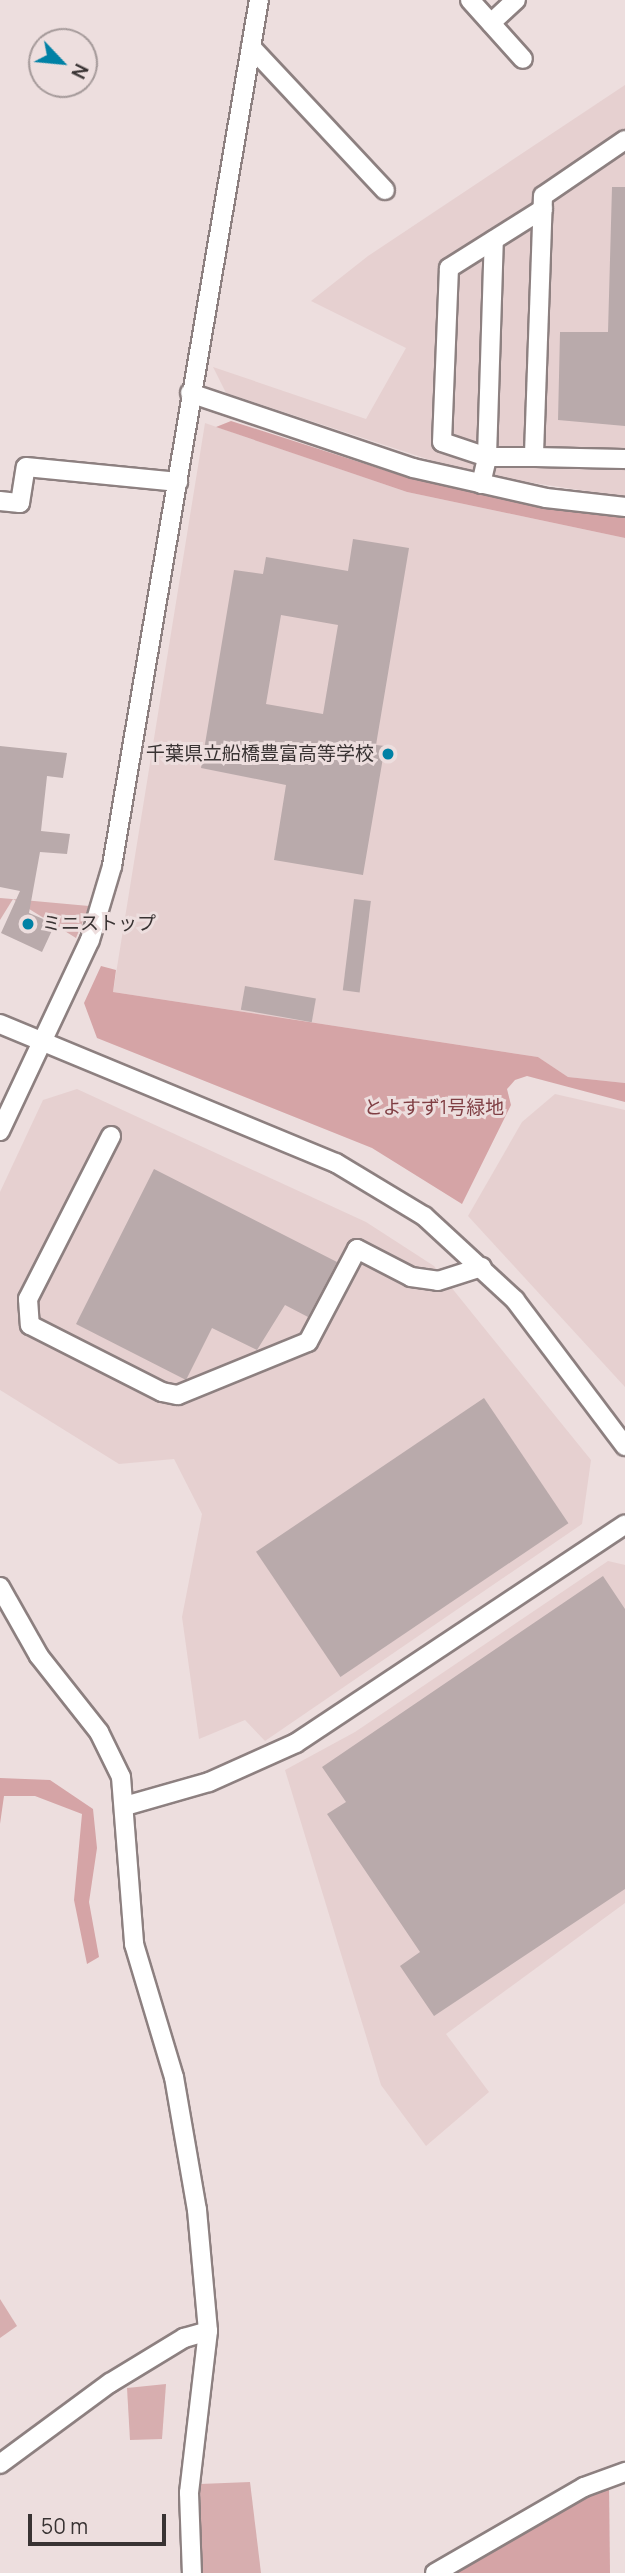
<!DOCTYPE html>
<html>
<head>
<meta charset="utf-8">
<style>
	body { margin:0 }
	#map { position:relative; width:625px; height:2573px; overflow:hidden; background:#eddede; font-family:Manrope,"Noto Sans JP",sans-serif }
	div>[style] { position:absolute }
	.built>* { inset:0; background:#e6d0d0 }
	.green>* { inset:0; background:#d7aeaf }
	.forest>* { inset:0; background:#d5a4a6 }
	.building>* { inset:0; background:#b9aaab; transform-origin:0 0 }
	.roads { filter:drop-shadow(2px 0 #8d8080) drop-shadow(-2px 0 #8d8080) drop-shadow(0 2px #8d8080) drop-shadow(0 -2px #8d8080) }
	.minor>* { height:18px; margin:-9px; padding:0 9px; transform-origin:9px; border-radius:9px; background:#fff }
	.dots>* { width:19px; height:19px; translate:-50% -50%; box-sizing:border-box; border:4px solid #eddede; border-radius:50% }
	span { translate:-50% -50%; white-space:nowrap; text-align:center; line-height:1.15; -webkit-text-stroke:6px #eddede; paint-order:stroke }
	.poi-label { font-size:19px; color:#393333 }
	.right { translate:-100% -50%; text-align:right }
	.left { translate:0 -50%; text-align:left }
	.park-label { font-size:19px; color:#803f44 }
	.north { position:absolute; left:28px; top:28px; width:70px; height:70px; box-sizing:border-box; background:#eddede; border:2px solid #a59a9a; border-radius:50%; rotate:116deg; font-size:19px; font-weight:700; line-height:28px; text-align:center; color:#393333 }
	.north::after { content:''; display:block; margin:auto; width:24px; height:32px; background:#0081a5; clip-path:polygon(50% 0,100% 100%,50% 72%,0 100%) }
	.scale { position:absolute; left:28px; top:2514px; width:138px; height:32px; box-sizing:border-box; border:4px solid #393333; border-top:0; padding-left:9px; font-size:21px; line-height:24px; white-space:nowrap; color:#393333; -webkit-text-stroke:5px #eddede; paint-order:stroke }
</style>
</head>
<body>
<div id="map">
	<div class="built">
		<i style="clip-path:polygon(625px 85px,625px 497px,470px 473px,226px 393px,213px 367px,366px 419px,406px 348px,311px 301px,368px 256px)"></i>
		<i style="clip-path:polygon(205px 423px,407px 492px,625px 538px,625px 1083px,568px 1077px,538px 1057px,113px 992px)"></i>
		<i style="clip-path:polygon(77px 1089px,366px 1222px,434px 1266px,591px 1460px,582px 1524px,265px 1741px,245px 1720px,199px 1739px,182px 1617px,202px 1514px,174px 1459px,119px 1464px,0 1390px,0 1192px,43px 1100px)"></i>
		<i style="clip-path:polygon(555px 1094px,625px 1110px,625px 1387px,468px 1216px,522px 1122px)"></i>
		<i style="clip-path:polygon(608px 1561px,625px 1565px,625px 1903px,446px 2034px,489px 2092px,426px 2146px,381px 2085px,285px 1770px,355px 1732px)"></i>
	</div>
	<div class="green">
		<i style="clip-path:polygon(0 898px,12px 899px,89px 906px,76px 938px,13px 899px,0 920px)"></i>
		<i style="clip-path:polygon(0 2299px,17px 2326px,0 2338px)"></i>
		<i style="clip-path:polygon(166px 2384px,162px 2439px,130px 2440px,127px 2388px)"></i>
		<i style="clip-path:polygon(250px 2482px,261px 2573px,201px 2573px,200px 2484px)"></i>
	</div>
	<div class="forest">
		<i style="clip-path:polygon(231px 421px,409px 478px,546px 508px,625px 517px,625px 538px,407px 492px,216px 427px)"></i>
		<i style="clip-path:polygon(101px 966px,116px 970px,113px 992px,538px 1057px,568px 1077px,625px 1083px,625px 1102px,527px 1076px,515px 1080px,507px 1089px,511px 1105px,462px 1204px,372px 1148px,97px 1038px,84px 1003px)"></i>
		<i style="clip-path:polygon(0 1778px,50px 1780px,93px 1809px,97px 1848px,89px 1902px,99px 1957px,87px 1964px,74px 1900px,82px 1814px,35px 1796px,4px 1796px,0 1824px)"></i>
		<i style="clip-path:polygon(609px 2481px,610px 2573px,444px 2573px)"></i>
	</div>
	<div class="building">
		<i style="clip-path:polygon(612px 187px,625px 187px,625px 426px,558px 420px,560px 332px,608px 332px)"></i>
		<i style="clip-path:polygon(evenodd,353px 539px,409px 548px,376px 745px,385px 746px,363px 875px,274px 860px,286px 785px,201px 768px,234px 570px,263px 574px,266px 557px,348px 571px,353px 539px,281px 615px,338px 625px,323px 714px,266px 704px,281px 615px)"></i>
		<i style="clip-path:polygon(0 746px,67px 753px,63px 778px,47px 776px,41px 831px,70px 834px,67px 854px,40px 852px,29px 913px,55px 924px,42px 952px,1px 933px,20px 891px,0 887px)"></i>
		<i style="left:354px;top:899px;width:17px;height:92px;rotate:7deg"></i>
		<i style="left:245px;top:986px;width:72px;height:24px;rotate:10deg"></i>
		<i style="clip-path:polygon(154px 1169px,337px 1262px,308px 1317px,285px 1305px,257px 1350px,212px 1328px,186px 1380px,76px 1324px)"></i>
		<i style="left:484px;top:1398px;width:151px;height:275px;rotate:56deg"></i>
		<i style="clip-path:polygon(603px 1576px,625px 1609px,625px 1889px,434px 2016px,400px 1966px,420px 1952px,327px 1814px,346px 1802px,322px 1767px)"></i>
	</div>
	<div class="roads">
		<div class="minor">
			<i style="left:470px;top:0;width:79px;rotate:48.1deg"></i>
			<i style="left:491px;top:23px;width:34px;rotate:-43deg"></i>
			<i style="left:251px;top:47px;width:196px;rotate:46.9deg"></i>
			<i style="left:625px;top:140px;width:99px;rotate:145.7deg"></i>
			<i style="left:543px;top:196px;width:261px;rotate:92deg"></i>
			<i style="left:534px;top:457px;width:91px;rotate:1.3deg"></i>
			<i style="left:190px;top:393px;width:235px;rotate:18.6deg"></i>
			<i style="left:413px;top:468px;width:136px;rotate:12.7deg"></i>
			<i style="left:546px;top:498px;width:80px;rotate:6.5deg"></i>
			<i style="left:534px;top:457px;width:47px;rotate:180deg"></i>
			<i style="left:487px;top:457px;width:47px;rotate:-161.6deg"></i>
			<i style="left:442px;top:442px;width:174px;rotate:-87.7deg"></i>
			<i style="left:449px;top:268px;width:111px;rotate:-32.1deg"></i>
			<i style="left:481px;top:484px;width:28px;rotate:-77deg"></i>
			<i style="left:487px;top:457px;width:217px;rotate:-88.2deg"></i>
			<i style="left:0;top:501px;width:20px;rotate:6deg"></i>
			<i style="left:20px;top:503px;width:36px;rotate:-81deg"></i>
			<i style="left:26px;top:467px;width:153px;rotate:5.6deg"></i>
			<i style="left:0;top:1024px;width:364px;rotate:22.5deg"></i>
			<i style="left:336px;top:1163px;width:103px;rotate:31.1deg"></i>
			<i style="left:424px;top:1216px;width:124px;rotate:42.7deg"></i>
			<i style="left:515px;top:1300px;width:183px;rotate:53deg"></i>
			<i style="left:0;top:1131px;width:211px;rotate:-64.8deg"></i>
			<i style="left:90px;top:940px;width:77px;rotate:-73.4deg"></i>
			<i style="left:112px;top:866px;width:878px;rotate:-80.37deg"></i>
			<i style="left:111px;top:1136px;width:183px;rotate:117deg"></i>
			<i style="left:28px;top:1299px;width:26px;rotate:86deg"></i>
			<i style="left:30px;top:1325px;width:148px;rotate:26.9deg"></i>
			<i style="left:162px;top:1392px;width:16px;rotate:11deg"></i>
			<i style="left:178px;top:1395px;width:140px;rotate:-22.2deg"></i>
			<i style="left:308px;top:1342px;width:105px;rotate:-62.2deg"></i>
			<i style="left:357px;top:1249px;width:61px;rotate:27.4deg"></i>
			<i style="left:411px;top:1277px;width:27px;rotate:8deg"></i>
			<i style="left:438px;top:1281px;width:46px;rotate:-17.7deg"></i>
			<i style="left:0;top:1587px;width:79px;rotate:60.5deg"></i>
			<i style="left:39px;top:1656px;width:97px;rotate:51.7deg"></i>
			<i style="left:99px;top:1732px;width:50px;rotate:63.9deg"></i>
			<i style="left:121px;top:1777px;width:168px;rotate:85.5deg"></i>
			<i style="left:134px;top:1944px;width:139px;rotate:73.3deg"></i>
			<i style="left:174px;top:2077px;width:135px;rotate:80.2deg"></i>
			<i style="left:197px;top:2210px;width:121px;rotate:84.8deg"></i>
			<i style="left:208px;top:2331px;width:163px;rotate:96.7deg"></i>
			<i style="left:189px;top:2493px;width:80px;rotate:87.9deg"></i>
			<i style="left:125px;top:1806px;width:87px;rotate:-15.9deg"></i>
			<i style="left:209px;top:1782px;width:95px;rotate:-24.1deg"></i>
			<i style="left:296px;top:1743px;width:395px;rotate:-33.6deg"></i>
			<i style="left:0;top:2464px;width:137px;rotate:-36.4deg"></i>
			<i style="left:110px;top:2383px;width:87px;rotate:-31.3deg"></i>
			<i style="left:184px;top:2338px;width:25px;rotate:-16deg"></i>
			<i style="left:435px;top:2573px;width:172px;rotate:-30deg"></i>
			<i style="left:584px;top:2487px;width:44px;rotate:-20.1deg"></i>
		</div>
	</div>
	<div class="dots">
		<i style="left:388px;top:754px;background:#0081a5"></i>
		<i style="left:28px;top:924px;background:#0081a5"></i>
	</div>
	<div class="poi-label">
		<span class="right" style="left:374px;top:754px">千葉県立船橋豊富高等学校</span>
		<span class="left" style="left:42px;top:924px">ミニストップ</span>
	</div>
	<div class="park-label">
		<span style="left:434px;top:1108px">とよすず1号緑地</span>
	</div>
	<div class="north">N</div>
	<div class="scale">50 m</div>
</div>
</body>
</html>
